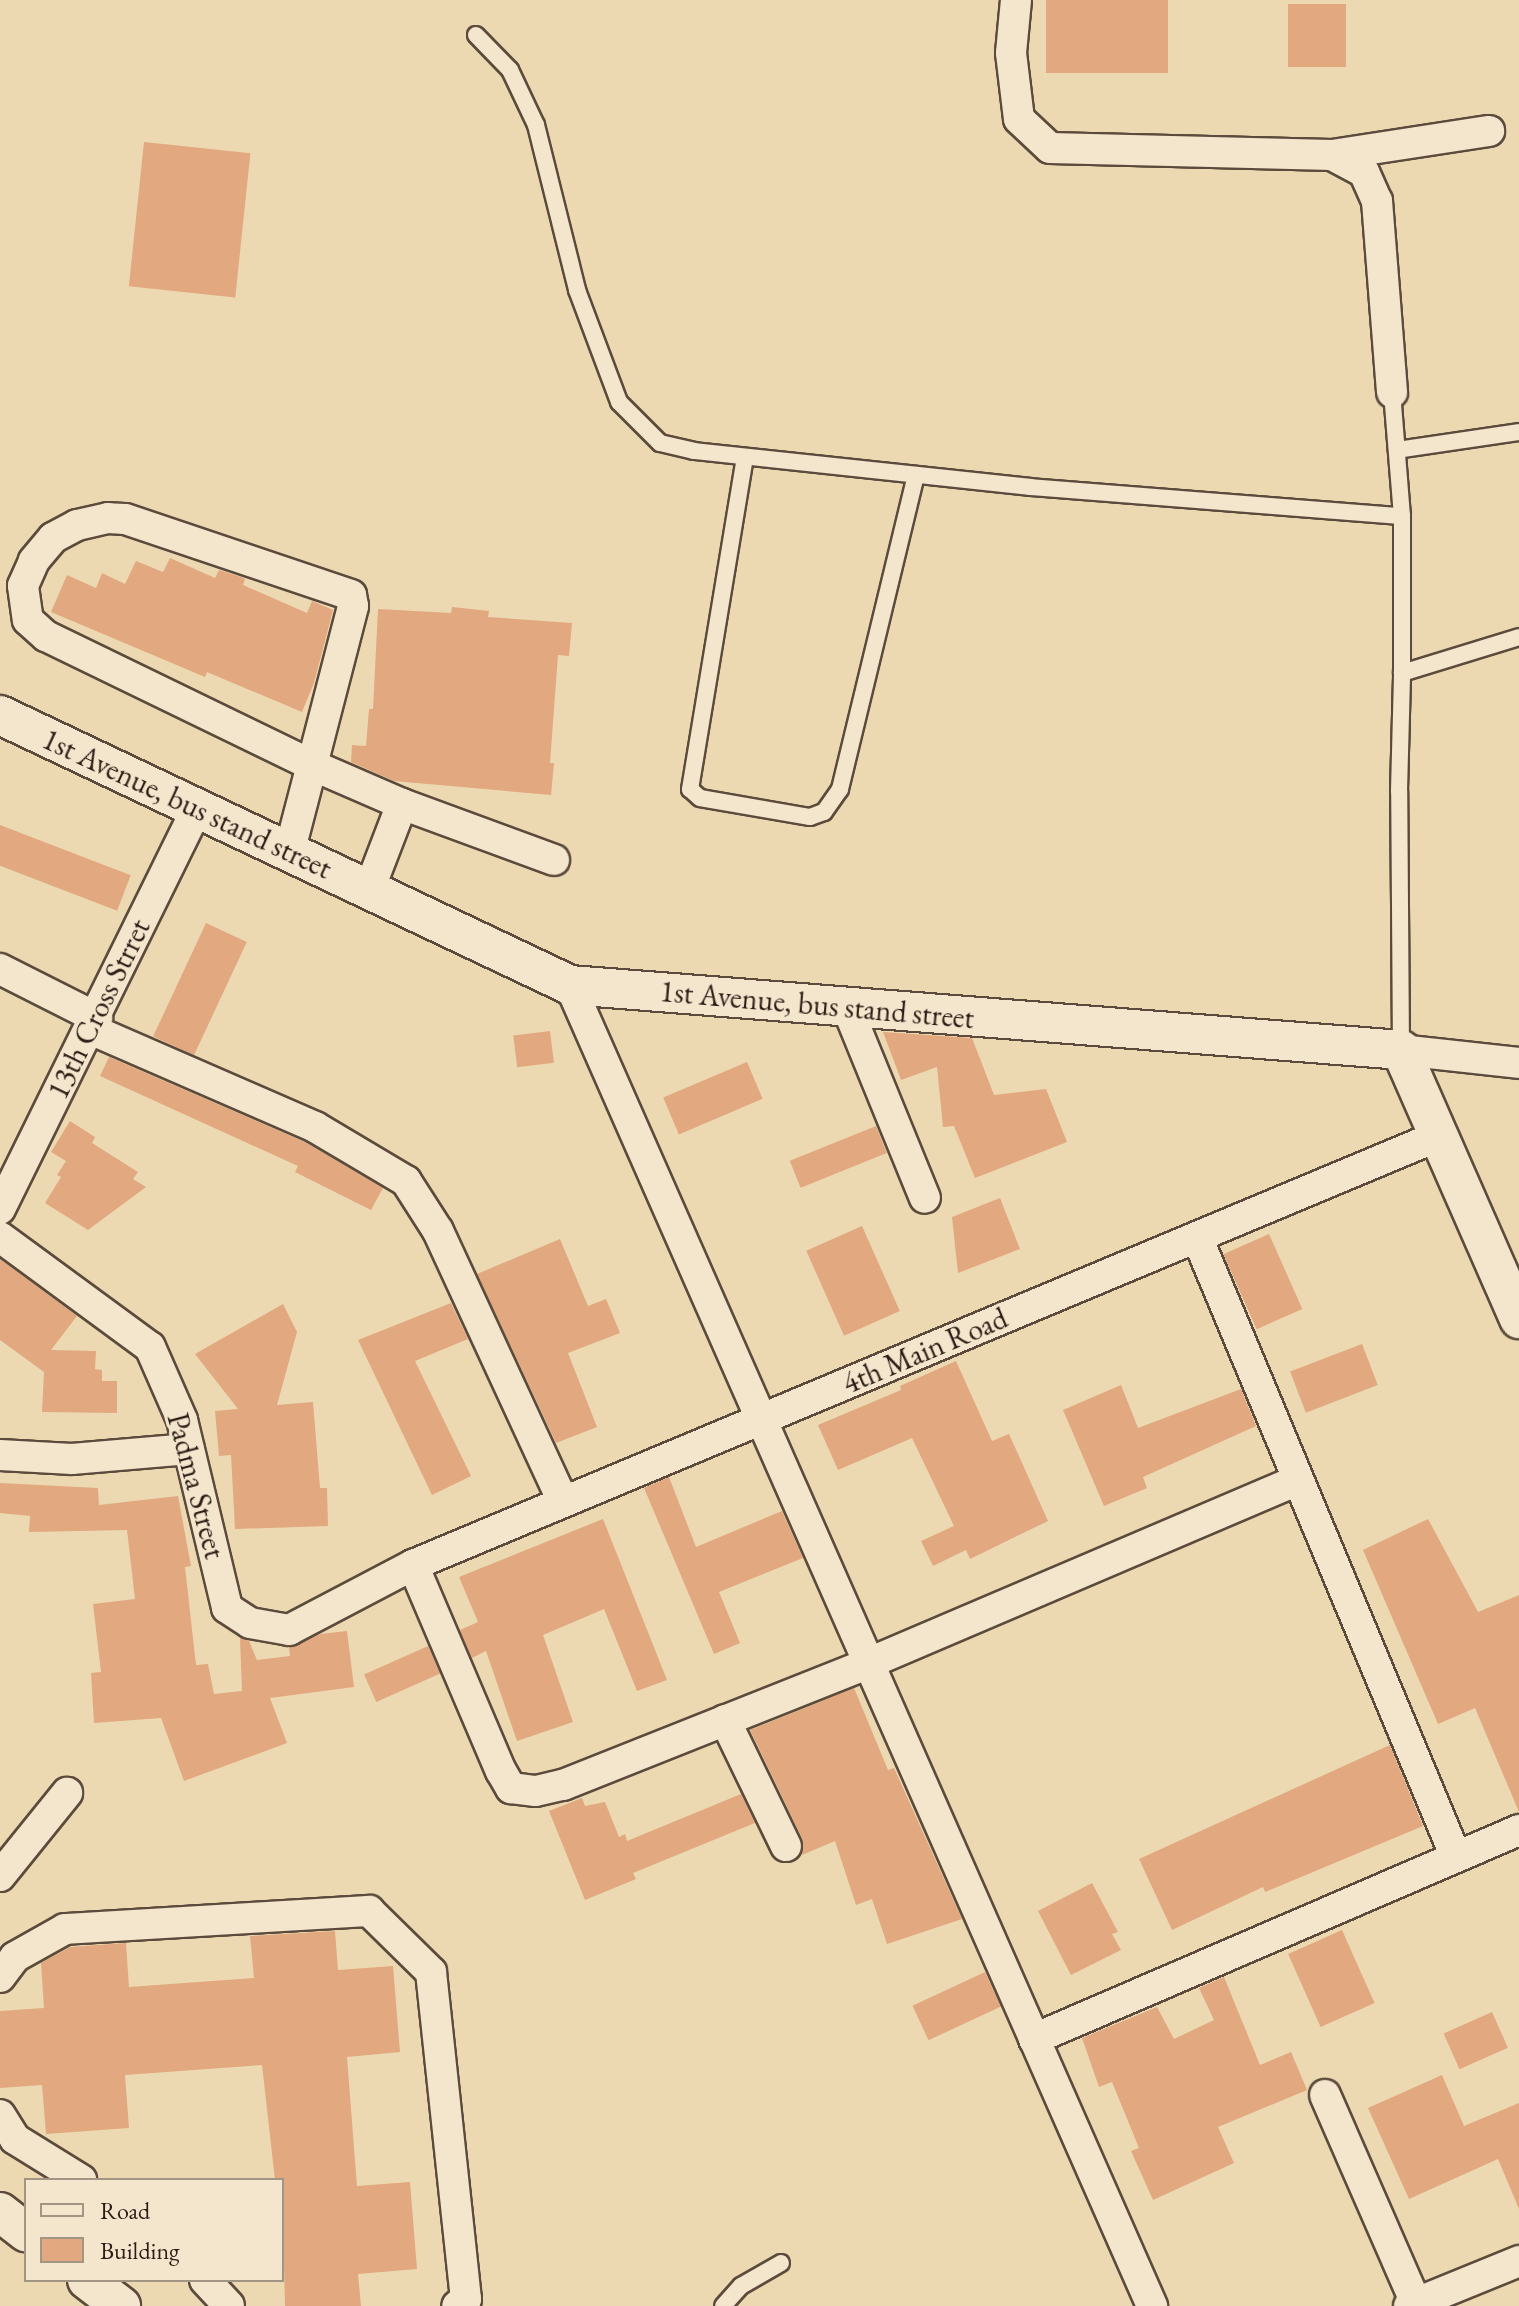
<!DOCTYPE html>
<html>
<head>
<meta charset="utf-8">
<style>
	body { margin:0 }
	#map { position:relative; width:1519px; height:2306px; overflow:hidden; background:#ecd9b2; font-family:"EB Garamond",serif }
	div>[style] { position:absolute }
	.building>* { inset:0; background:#e2a87f; transform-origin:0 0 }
	.roads { filter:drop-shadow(2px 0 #5c4b3c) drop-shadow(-2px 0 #5c4b3c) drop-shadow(0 2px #5c4b3c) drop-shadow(0 -2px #5c4b3c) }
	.service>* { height:16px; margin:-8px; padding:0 8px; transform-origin:8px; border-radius:8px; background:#f3e6cd }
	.minor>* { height:30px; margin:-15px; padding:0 15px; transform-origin:15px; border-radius:15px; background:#f3e6cd }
	.tertiary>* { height:38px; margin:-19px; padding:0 19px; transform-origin:19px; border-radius:19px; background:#f3e6cd }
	span { translate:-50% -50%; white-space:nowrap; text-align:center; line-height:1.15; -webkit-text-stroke:6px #f3e6cd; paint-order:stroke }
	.street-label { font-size:30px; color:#2c1c15 }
	.legend { position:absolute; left:24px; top:2178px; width:260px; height:104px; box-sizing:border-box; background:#f3e6cd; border:2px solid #a39583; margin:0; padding:10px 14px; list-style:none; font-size:24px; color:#2c1c15 }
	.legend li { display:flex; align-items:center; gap:16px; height:40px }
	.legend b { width:40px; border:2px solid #a39583 }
</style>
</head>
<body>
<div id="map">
	<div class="building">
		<i style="left:1046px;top:0;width:122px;height:73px"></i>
		<i style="left:1288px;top:4px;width:58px;height:63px"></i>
		<i style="left:144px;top:142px;width:107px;height:145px;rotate:6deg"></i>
		<i style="clip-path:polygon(170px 558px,215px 578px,219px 570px,241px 577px,245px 579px,243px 585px,307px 613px,312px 601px,333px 610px,314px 683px,302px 712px,207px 672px,205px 677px,51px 612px,67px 575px,96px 588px,102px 573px,125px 584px,136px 561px,163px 572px)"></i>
		<i style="clip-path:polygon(452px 607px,489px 611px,488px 617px,572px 623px,569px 656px,558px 655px,550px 763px,554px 763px,551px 795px,394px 781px,351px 762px,352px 745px,366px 746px,369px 709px,373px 709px,378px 609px,451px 613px)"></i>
		<i style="left:0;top:825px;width:140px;height:38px;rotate:21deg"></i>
		<i style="left:206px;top:923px;width:45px;height:125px;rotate:25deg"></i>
		<i style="left:550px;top:1031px;width:32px;height:37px;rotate:83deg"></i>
		<i style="clip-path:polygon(883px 1032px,972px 1038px,994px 1095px,1046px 1089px,1067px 1142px,975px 1178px,954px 1126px,943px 1127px,937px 1067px,901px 1080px)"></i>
		<i style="clip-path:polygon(109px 1057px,307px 1143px,383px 1188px,371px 1210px,295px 1172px,298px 1166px,100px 1076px)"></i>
		<i style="left:747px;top:1062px;width:40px;height:91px;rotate:67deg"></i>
		<i style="clip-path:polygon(70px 1121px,95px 1137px,92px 1143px,138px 1172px,133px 1179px,146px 1187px,88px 1230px,45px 1203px,61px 1177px,57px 1175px,66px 1161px,51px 1152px)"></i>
		<i style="left:876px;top:1126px;width:29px;height:93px;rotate:68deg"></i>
		<i style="clip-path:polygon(1000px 1198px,1020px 1249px,958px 1273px,952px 1217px)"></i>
		<i style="left:862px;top:1226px;width:93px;height:61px;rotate:66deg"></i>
		<i style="left:1269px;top:1234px;width:82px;height:50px;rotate:66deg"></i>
		<i style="clip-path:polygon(560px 1239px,588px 1306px,606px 1299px,620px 1333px,568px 1353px,597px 1427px,556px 1443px,477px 1274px)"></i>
		<i style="clip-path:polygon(0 1259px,77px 1316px,51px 1350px,96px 1351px,95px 1369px,102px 1370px,102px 1381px,117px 1381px,117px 1413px,42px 1412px,44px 1372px,0 1340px)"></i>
		<i style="clip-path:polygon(451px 1303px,468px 1339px,415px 1361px,471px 1476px,432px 1495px,358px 1340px)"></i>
		<i style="clip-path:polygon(283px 1304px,297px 1332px,277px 1405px,313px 1402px,320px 1488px,327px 1488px,328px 1526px,235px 1529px,231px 1455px,219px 1456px,215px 1411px,238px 1409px,195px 1354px)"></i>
		<i style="left:1362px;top:1344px;width:44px;height:77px;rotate:69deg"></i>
		<i style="clip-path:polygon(956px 1361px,992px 1441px,1009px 1434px,1048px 1521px,970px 1559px,966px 1550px,933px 1566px,921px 1541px,954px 1526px,912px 1438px,838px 1470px,818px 1425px,901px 1390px,900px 1386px)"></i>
		<i style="clip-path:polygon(1121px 1385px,1138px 1428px,1241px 1389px,1256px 1426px,1143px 1477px,1147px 1488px,1104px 1506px,1063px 1410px)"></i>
		<i style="clip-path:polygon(669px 1477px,696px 1547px,782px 1511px,803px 1558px,719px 1592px,740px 1643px,714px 1654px,644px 1488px)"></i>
		<i style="clip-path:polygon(0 1483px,98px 1488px,99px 1505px,178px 1496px,191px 1566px,185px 1567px,196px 1665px,208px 1664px,214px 1694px,242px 1691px,240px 1638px,249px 1641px,257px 1660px,290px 1656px,289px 1647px,321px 1634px,347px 1631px,354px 1687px,270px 1698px,287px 1743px,184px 1781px,161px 1718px,94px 1723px,91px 1673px,101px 1672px,93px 1604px,135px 1599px,127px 1530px,29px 1532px,30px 1516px,0 1513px)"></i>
		<i style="clip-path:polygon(603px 1519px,667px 1680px,637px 1691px,604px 1609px,543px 1635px,573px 1722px,517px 1741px,486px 1651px,472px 1658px,460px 1630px,478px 1622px,459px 1577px)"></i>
		<i style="clip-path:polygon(1428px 1519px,1478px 1612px,1519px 1595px,1519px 1812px,1475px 1708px,1438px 1724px,1363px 1550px)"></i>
		<i style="left:428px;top:1646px;width:30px;height:70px;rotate:66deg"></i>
		<i style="clip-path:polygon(854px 1688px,888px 1770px,894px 1768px,962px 1919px,887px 1944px,872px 1899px,856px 1905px,835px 1841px,802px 1855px,802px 1838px,750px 1730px)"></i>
		<i style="clip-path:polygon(1390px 1745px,1423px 1826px,1265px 1892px,1263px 1887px,1172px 1930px,1139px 1859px)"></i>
		<i style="clip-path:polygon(741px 1794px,755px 1823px,633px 1873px,636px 1879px,585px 1900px,549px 1811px,582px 1798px,585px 1806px,605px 1802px,619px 1837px,625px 1834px,627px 1841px)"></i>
		<i style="clip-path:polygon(1092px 1883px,1118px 1932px,1112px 1934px,1121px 1950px,1071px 1975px,1038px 1911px)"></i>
		<i style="left:1342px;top:1930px;width:80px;height:59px;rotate:66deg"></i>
		<i style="clip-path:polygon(335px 1931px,338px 1970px,393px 1966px,400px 2052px,347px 2057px,357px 2186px,410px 2182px,417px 2269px,358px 2274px,361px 2306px,285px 2306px,282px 2180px,275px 2180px,262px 2065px,125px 2075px,129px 2128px,46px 2134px,42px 2085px,0 2088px,0 2011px,44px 2008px,41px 1963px,70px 1947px,126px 1943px,129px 1987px,254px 1978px,250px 1936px)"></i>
		<i style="left:985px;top:1972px;width:38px;height:80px;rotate:65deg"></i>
		<i style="clip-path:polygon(1224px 1977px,1260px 2065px,1291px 2052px,1307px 2090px,1218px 2127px,1234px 2163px,1153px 2200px,1131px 2151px,1139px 2148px,1112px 2082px,1099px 2087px,1082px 2038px,1157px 2007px,1174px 2039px,1214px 2020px,1199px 1988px)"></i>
		<i style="left:1492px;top:2012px;width:39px;height:53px;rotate:66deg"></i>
		<i style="clip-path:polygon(1442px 2075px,1464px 2126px,1519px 2103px,1519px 2209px,1498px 2159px,1409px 2199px,1368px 2108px)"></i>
	</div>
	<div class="roads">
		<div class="service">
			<i style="left:476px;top:35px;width:49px;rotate:45.8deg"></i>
			<i style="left:510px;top:70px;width:61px;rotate:64.7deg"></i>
			<i style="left:536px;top:125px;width:170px;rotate:76deg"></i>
			<i style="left:577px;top:290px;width:120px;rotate:69.4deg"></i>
			<i style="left:619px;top:402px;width:58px;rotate:45deg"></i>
			<i style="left:660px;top:443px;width:35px;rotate:13deg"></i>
			<i style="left:694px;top:451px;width:338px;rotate:6.1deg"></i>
			<i style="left:1030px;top:487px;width:373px;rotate:4.5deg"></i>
			<i style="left:1392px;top:392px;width:124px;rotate:85.4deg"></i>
			<i style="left:1402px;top:516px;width:157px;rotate:90deg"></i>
			<i style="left:1397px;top:450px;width:123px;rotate:-8.4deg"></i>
			<i style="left:745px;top:457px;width:337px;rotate:99.4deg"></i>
			<i style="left:690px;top:789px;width:13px;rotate:42deg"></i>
			<i style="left:700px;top:798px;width:112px;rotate:9.8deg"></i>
			<i style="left:810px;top:817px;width:15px;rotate:-20deg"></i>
			<i style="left:824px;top:812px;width:28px;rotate:-55deg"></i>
			<i style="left:840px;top:789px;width:323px;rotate:-76.4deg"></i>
			<i style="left:1401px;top:1049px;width:258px;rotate:-90.4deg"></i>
			<i style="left:1399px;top:791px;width:118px;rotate:-88.5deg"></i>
			<i style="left:1402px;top:673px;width:122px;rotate:-17.1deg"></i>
			<i style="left:723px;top:2306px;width:27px;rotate:-48deg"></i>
			<i style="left:741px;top:2286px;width:46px;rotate:-29.9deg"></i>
		</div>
		<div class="minor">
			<i style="left:1016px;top:0;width:53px;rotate:95.4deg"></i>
			<i style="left:1011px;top:53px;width:66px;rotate:83.1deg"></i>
			<i style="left:1019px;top:119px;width:42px;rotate:43.1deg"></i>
			<i style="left:1050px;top:148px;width:282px;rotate:1.4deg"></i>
			<i style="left:1332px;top:155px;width:36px;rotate:28deg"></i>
			<i style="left:1364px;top:172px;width:32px;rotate:66deg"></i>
			<i style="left:1377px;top:201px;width:192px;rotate:85.5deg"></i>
			<i style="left:1332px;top:155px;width:159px;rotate:-8.7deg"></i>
			<i style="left:402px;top:804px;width:162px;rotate:20.2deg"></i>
			<i style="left:289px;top:853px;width:91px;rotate:-75.4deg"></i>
			<i style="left:312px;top:765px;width:164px;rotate:-75.5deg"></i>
			<i style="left:353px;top:606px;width:11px;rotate:-100deg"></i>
			<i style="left:351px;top:595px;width:238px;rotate:-161.4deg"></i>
			<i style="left:125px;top:519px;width:17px;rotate:-177deg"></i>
			<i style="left:108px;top:518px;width:32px;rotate:167deg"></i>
			<i style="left:77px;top:525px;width:27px;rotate:152deg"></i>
			<i style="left:53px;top:538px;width:30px;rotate:130deg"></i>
			<i style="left:34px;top:561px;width:27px;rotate:114deg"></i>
			<i style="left:23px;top:586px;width:34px;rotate:82deg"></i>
			<i style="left:28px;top:620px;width:24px;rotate:42deg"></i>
			<i style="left:46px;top:636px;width:296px;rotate:25.9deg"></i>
			<i style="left:312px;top:765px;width:98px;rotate:23.4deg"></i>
			<i style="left:402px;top:804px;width:92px;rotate:111deg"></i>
			<i style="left:0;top:969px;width:109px;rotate:26.8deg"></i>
			<i style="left:570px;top:985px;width:1444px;rotate:66.22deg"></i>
			<i style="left:847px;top:1007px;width:206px;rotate:67.8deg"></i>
			<i style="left:90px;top:1029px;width:245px;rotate:23.5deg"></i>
			<i style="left:315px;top:1127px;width:106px;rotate:30.7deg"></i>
			<i style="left:406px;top:1181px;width:59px;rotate:57.4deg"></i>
			<i style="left:438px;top:1231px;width:298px;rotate:65.2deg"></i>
			<i style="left:1401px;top:1050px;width:119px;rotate:6.3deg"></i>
			<i style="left:0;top:1209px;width:447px;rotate:-63.8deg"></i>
			<i style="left:0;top:1237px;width:186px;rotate:36.3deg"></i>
			<i style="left:150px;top:1347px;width:80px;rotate:66.3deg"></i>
			<i style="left:182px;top:1420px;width:193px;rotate:76.5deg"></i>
			<i style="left:227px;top:1608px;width:27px;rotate:33deg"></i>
			<i style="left:250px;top:1623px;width:40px;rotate:10deg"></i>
			<i style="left:289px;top:1630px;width:140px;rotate:-27.7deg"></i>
			<i style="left:413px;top:1565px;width:1111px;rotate:-22.71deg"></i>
			<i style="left:1197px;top:1237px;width:672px;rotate:67.33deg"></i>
			<i style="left:0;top:1455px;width:72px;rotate:3.2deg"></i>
			<i style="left:72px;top:1459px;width:117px;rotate:-4.9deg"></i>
			<i style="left:413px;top:1565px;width:224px;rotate:66.9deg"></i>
			<i style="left:501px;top:1771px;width:20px;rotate:60deg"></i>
			<i style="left:511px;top:1788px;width:25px;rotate:7deg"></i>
			<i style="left:536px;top:1791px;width:28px;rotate:-13deg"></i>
			<i style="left:563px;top:1785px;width:329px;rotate:-21.7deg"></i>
			<i style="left:869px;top:1663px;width:466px;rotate:-23.1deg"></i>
			<i style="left:725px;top:1720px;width:140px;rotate:64.2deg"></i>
			<i style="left:0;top:1876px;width:107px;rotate:-51.1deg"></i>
			<i style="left:0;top:1977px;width:25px;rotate:-53deg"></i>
			<i style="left:15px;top:1957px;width:57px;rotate:-29.2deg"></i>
			<i style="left:65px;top:1929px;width:305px;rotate:-3.4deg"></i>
			<i style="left:369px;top:1911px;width:87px;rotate:44.5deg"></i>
			<i style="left:431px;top:1972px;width:329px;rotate:83.9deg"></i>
			<i style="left:466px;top:2299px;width:11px;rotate:142deg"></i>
			<i style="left:1034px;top:2039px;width:528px;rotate:-23.31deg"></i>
			<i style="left:1325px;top:2095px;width:230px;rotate:66.4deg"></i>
			<i style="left:0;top:2115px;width:28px;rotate:58deg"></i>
			<i style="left:15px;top:2139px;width:78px;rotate:31.8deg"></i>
			<i style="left:205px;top:2280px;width:35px;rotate:47deg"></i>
			<i style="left:1409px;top:2306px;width:119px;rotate:-22.2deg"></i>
		</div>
		<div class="tertiary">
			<i style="left:0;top:715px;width:631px;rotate:25.35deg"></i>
			<i style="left:570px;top:985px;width:834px;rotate:4.47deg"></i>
			<i style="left:1401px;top:1050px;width:294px;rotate:66.3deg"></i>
			<i style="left:0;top:2212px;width:33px;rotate:38deg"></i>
			<i style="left:87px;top:2280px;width:43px;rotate:37.4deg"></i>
		</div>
	</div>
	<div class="street-label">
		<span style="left:187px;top:804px;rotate:25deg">1st Avenue, bus stand street</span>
		<span style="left:817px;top:1005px;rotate:5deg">1st Avenue, bus stand street</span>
		<span style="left:99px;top:1009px;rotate:-64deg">13th Cross Strret</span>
		<span style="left:925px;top:1351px;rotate:-23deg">4th Main Road</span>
		<span style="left:196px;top:1486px;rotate:75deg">Padma Street</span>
	</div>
	<ul class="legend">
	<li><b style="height:10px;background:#f3e6cd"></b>Road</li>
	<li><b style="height:22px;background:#e2a87f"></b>Building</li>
	</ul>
</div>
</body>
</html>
